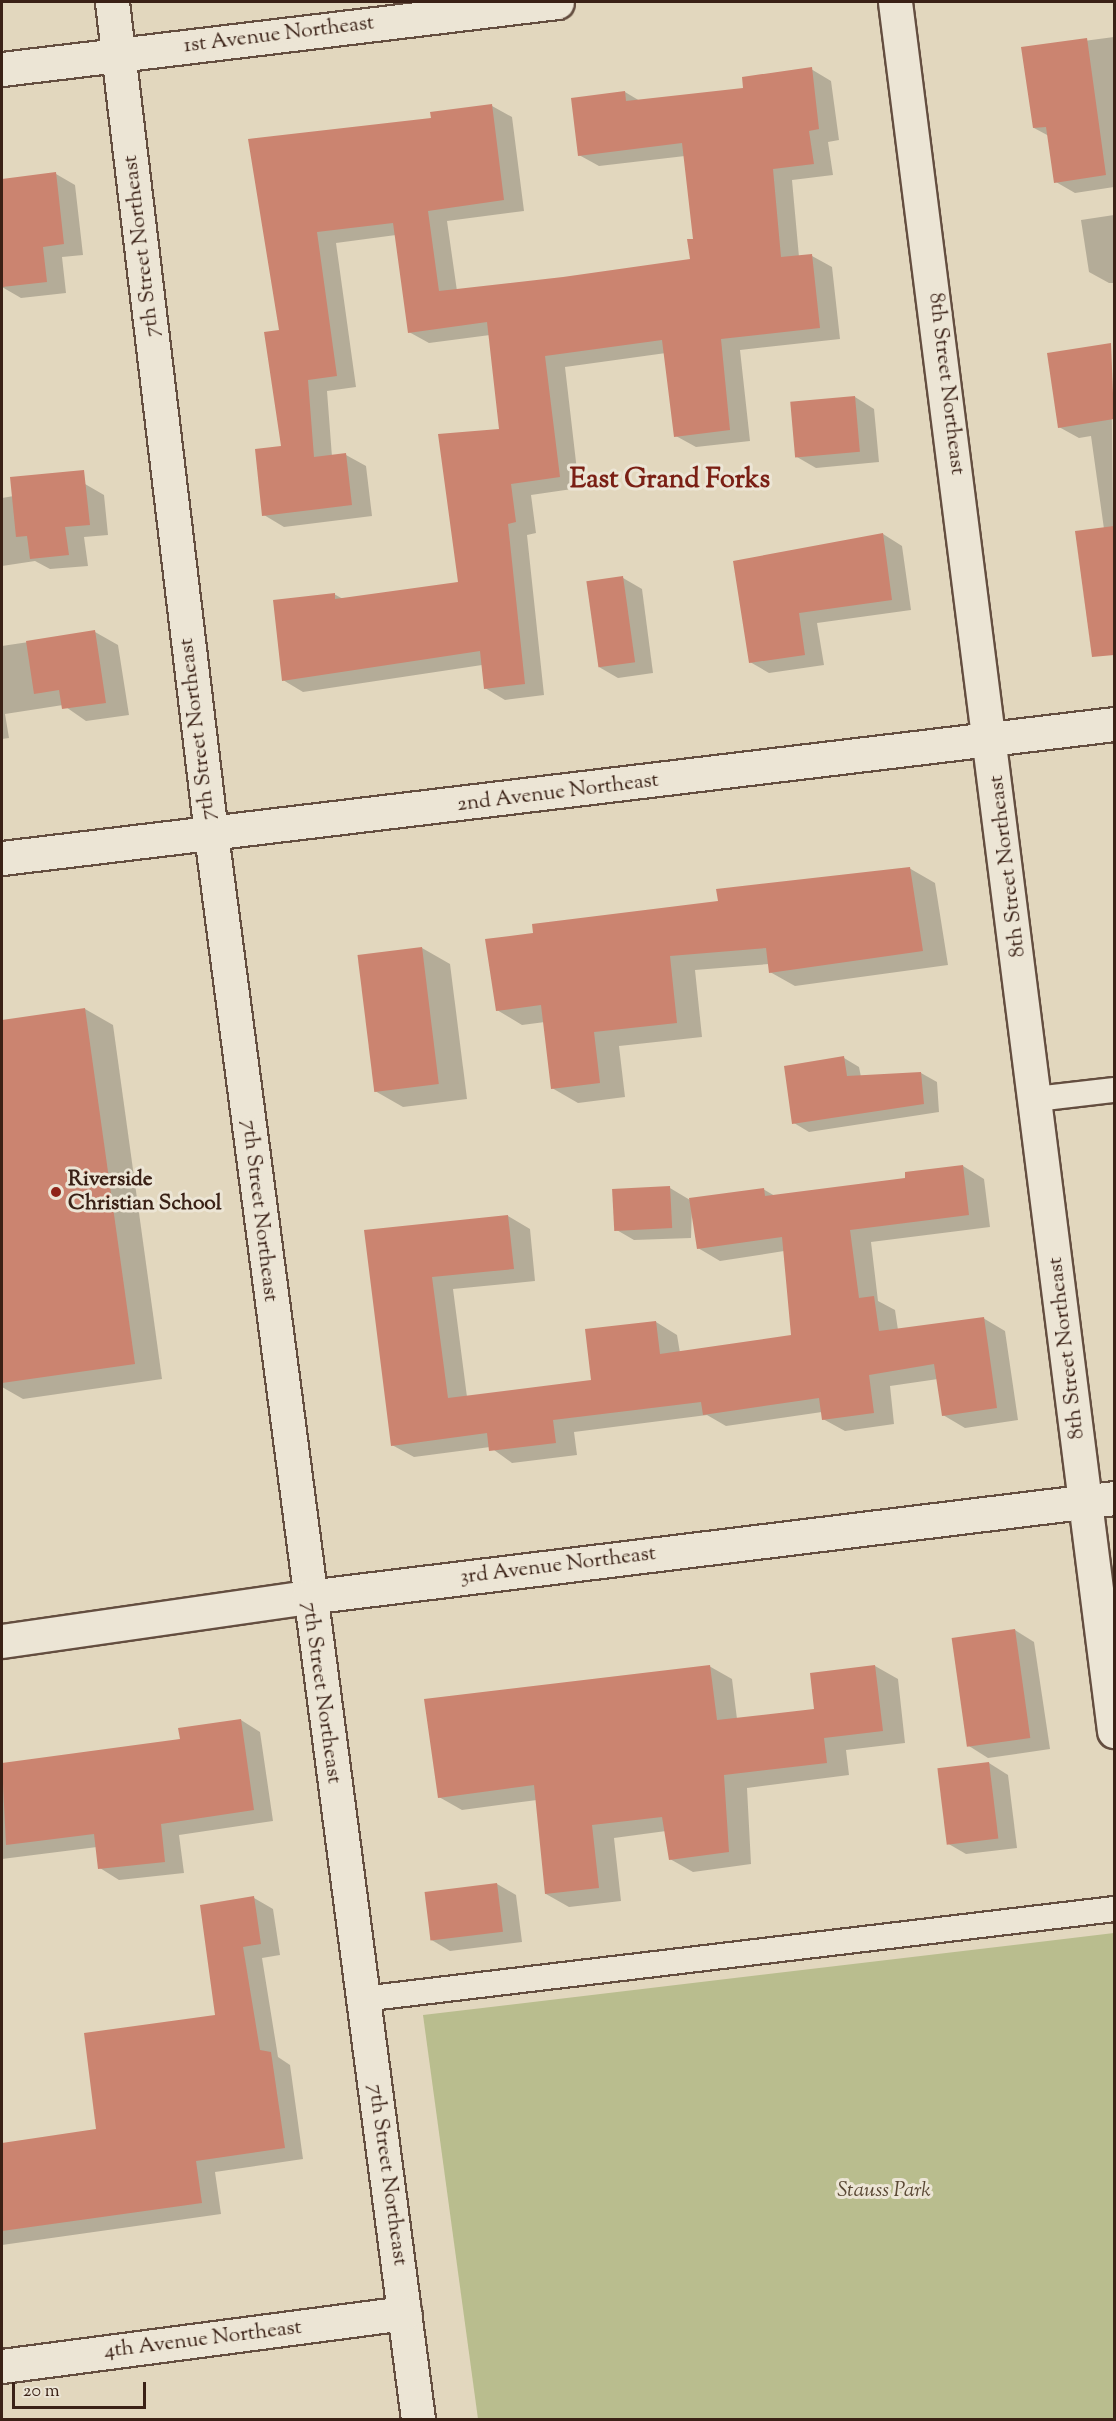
<!DOCTYPE html>
<html>
<head>
<meta charset="utf-8">
<style>
	body { margin:0 }
	#map { position:relative; width:1116px; height:2421px; overflow:hidden; background:#e2d7be; font-family:"Sorts Mill Goudy",serif }
	div>[style] { position:absolute }
	.green>* { inset:0; background:#b9bd8e }
	.shadow>* { inset:0; background:#0003 }
	.building>* { inset:0; background:#cb8470; transform-origin:0 0 }
	.roads { filter:drop-shadow(2px 0 #644e40) drop-shadow(-2px 0 #644e40) drop-shadow(0 2px #644e40) drop-shadow(0 -2px #644e40) }
	.service>* { height:24px; margin:-12px; padding:0 12px; transform-origin:12px; border-radius:12px; background:#ece5d5 }
	.minor>* { height:33px; margin:-16.5px; padding:0 16.5px; transform-origin:16.5px; border-radius:16.5px; background:#ece5d5 }
	.tertiary>* { height:33px; margin:-16.5px; padding:0 16.5px; transform-origin:16.5px; border-radius:16.5px; background:#ece5d5 }
	.dots>* { width:16px; height:16px; translate:-50% -50%; box-sizing:border-box; border:3px solid #ece5d5; border-radius:50% }
	span { translate:-50% -50%; white-space:nowrap; text-align:center; line-height:1.15; -webkit-text-stroke:6px #ece5d5; paint-order:stroke }
	.street-label { font-size:21px; color:#3a2116 }
	.poi-label { font-size:21px; color:#3a2116; font-weight:700 }
	.left { translate:0 -50%; text-align:left }
	.park-label { font-size:21px; color:#5a4834; font-style:italic }
	.district-label { font-size:27px; color:#7a1f14; font-weight:700 }
	.frame { position:absolute; inset:0; border:3px solid #3a2116; pointer-events:none }
	.scale { position:absolute; left:12px; top:2382px; width:134px; height:27px; box-sizing:border-box; border:3px solid #3a2116; border-top:0; padding-left:8px; font-size:18px; line-height:21px; white-space:nowrap; color:#3a2116; -webkit-text-stroke:4px #ece5d5; paint-order:stroke }
</style>
</head>
<body>
<div id="map">
	<div class="green">
		<i style="clip-path:polygon(1114px 1933px,1114px 2419px,478px 2419px,423px 2015px)"></i>
	</div>
	<div class="shadow">
		<i style="clip-path:polygon(1114px 37px,1114px 187px,1075px 193px,1056px 182px,1049px 136px,1034px 128px,1023px 49px)"></i>
		<i style="clip-path:polygon(811px 69px,831px 81px,839px 140px,828px 142px,833px 175px,792px 180px,799px 257px,812px 256px,832px 267px,840px 339px,740px 350px,750px 441px,696px 447px,676px 436px,666px 353px,565px 367px,579px 488px,531px 495px,536px 533px,527px 535px,544px 695px,505px 700px,485px 688px,482px 665px,303px 692px,283px 680px,334px 594px,343px 599px,460px 583px,501px 430px,490px 335px,429px 343px,409px 332px,396px 235px,336px 243px,356px 387px,327px 391px,332px 457px,346px 455px,366px 466px,372px 516px,284px 527px,264px 515px,283px 447px,281px 331px,250px 140px,432px 119px,492px 106px,512px 117px,524px 211px,447px 221px,457px 291px,564px 279px,691px 260px,695px 240px,685px 156px,599px 166px,579px 155px,625px 92px,640px 101px,745px 89px)"></i>
		<i style="clip-path:polygon(56px 174px,75px 185px,83px 255px,62px 257px,66px 293px,21px 298px,2px 287px,2px 230px,7px 230px,2px 180px)"></i>
		<i style="clip-path:polygon(1114px 215px,1114px 283px,1109px 283px,1089px 272px,1081px 220px)"></i>
		<i style="clip-path:polygon(1111px 345px,1114px 602px,1104px 603px,1104px 529px,1091px 436px,1079px 438px,1059px 427px,1048px 354px)"></i>
		<i style="clip-path:polygon(855px 397px,874px 409px,879px 462px,816px 468px,797px 457px)"></i>
		<i style="clip-path:polygon(85px 484px,104px 495px,108px 535px,84px 537px,88px 566px,50px 569px,35px 561px,2px 566px,2px 498px)"></i>
		<i style="clip-path:polygon(883px 534px,902px 546px,911px 610px,817px 623px,824px 665px,769px 673px,750px 662px,735px 562px)"></i>
		<i style="clip-path:polygon(623px 578px,642px 589px,653px 673px,618px 678px,599px 667px)"></i>
		<i style="clip-path:polygon(95px 632px,118px 645px,129px 715px,86px 721px,63px 705px,5px 714px,9px 738px,2px 739px,2px 646px)"></i>
		<i style="clip-path:polygon(909px 868px,935px 883px,948px 965px,795px 986px,770px 972px,769px 964px,695px 970px,702px 1037px,619px 1046px,625px 1097px,578px 1103px,552px 1088px,545px 1022px,522px 1025px,497px 1010px,535px 934px)"></i>
		<i style="clip-path:polygon(422px 948px,450px 964px,467px 1099px,403px 1107px,375px 1091px)"></i>
		<i style="clip-path:polygon(85px 1009px,113px 1025px,162px 1379px,23px 1399px,2px 1387px,2px 1021px)"></i>
		<i style="clip-path:polygon(844px 1058px,859px 1067px,861px 1077px,921px 1073px,937px 1082px,939px 1112px,809px 1132px,794px 1123px)"></i>
		<i style="clip-path:polygon(963px 1166px,984px 1179px,990px 1227px,871px 1242px,878px 1301px,895px 1310px,898px 1330px,983px 1318px,1005px 1331px,1018px 1420px,965px 1428px,943px 1415px,938px 1379px,890px 1386px,894px 1424px,845px 1431px,823px 1419px,822px 1412px,726px 1426px,707px 1415px,574px 1432px,577px 1455px,512px 1463px,490px 1447px,414px 1457px,392px 1445px,365px 1231px,508px 1216px,530px 1229px,535px 1281px,453px 1289px,467px 1397px,593px 1382px,656px 1322px,677px 1335px,680px 1353px,793px 1337px,784px 1251px,720px 1261px,698px 1248px,692px 1205px,691px 1238px,634px 1240px,615px 1229px,614px 1191px,670px 1188px,690px 1200px,763px 1189px,775px 1196px,907px 1180px)"></i>
		<i style="clip-path:polygon(1015px 1630px,1034px 1642px,1050px 1749px,988px 1758px,969px 1746px)"></i>
		<i style="clip-path:polygon(709px 1666px,732px 1679px,737px 1719px,816px 1711px,875px 1666px,898px 1679px,905px 1743px,846px 1750px,849px 1775px,747px 1788px,751px 1864px,693px 1872px,670px 1859px,666px 1831px,614px 1838px,621px 1901px,569px 1907px,546px 1894px,537px 1800px,462px 1810px,439px 1797px)"></i>
		<i style="clip-path:polygon(241px 1720px,260px 1732px,273px 1821px,179px 1835px,184px 1873px,119px 1880px,100px 1868px,97px 1847px,2px 1859px,2px 1764px,182px 1740px)"></i>
		<i style="clip-path:polygon(989px 1763px,1008px 1775px,1017px 1848px,966px 1854px,947px 1843px)"></i>
		<i style="clip-path:polygon(497px 1884px,516px 1895px,522px 1942px,450px 1951px,430px 1939px)"></i>
		<i style="clip-path:polygon(254px 1898px,273px 1909px,280px 1955px,262px 1958px,278px 2057px,290px 2065px,303px 2159px,215px 2172px,221px 2214px,2px 2245px,2px 2166px,42px 2159px,97px 2130px,217px 2017px)"></i>
	</div>
	<div class="building">
		<i style="clip-path:polygon(1087px 38px,1106px 175px,1054px 183px,1046px 127px,1033px 128px,1021px 47px)"></i>
		<i style="clip-path:polygon(812px 67px,819px 129px,809px 131px,814px 164px,773px 169px,781px 257px,812px 254px,820px 328px,721px 339px,730px 430px,674px 437px,662px 340px,545px 356px,560px 477px,511px 484px,516px 522px,508px 524px,525px 684px,484px 689px,480px 651px,282px 681px,273px 600px,335px 593px,335px 599px,458px 582px,438px 434px,499px 429px,487px 322px,408px 333px,393px 223px,317px 232px,337px 376px,308px 380px,314px 457px,346px 453px,352px 505px,262px 516px,255px 449px,281px 446px,264px 332px,279px 330px,248px 139px,431px 118px,430px 112px,492px 104px,504px 200px,428px 211px,439px 291px,563px 277px,690px 259px,687px 239px,693px 239px,682px 143px,578px 156px,571px 98px,625px 91px,626px 101px,743px 88px,742px 77px)"></i>
		<i style="clip-path:polygon(56px 172px,64px 244px,43px 247px,47px 282px,2px 287px,2px 179px)"></i>
		<i style="clip-path:polygon(1111px 343px,1114px 419px,1058px 428px,1047px 353px)"></i>
		<i style="left:855px;top:396px;width:56px;height:65px;rotate:85deg"></i>
		<i style="clip-path:polygon(84px 470px,90px 525px,65px 527px,69px 555px,30px 559px,27px 536px,16px 537px,10px 477px)"></i>
		<i style="clip-path:polygon(1114px 526px,1114px 655px,1092px 657px,1075px 531px)"></i>
		<i style="clip-path:polygon(883px 533px,892px 600px,799px 613px,805px 655px,749px 663px,733px 561px)"></i>
		<i style="left:623px;top:576px;width:87px;height:37px;rotate:82deg"></i>
		<i style="clip-path:polygon(95px 630px,106px 703px,62px 709px,59px 690px,34px 694px,26px 641px)"></i>
		<i style="clip-path:polygon(910px 867px,923px 951px,769px 973px,766px 948px,670px 956px,677px 1023px,594px 1032px,600px 1083px,551px 1089px,541px 1005px,496px 1011px,485px 939px,533px 933px,532px 924px,718px 901px,716px 889px)"></i>
		<i style="left:422px;top:947px;width:138px;height:65px;rotate:83deg"></i>
		<i style="clip-path:polygon(85px 1008px,135px 1364px,2px 1383px,2px 1020px)"></i>
		<i style="clip-path:polygon(844px 1056px,847px 1076px,921px 1072px,924px 1104px,792px 1124px,784px 1066px)"></i>
		<i style="clip-path:polygon(963px 1165px,969px 1215px,850px 1230px,859px 1298px,874px 1296px,879px 1331px,984px 1317px,997px 1408px,942px 1416px,934px 1364px,869px 1375px,874px 1413px,822px 1420px,819px 1398px,703px 1415px,701px 1402px,553px 1420px,556px 1443px,489px 1451px,487px 1433px,391px 1446px,364px 1230px,508px 1215px,514px 1269px,432px 1277px,448px 1398px,591px 1380px,585px 1329px,656px 1321px,660px 1354px,791px 1335px,782px 1237px,697px 1249px,689px 1198px,764px 1188px,765px 1196px,905px 1178px,905px 1172px)"></i>
		<i style="left:670px;top:1186px;width:42px;height:58px;rotate:87deg"></i>
		<i style="left:1015px;top:1629px;width:110px;height:64px;rotate:82deg"></i>
		<i style="clip-path:polygon(710px 1665px,717px 1720px,814px 1709px,810px 1673px,875px 1665px,883px 1731px,824px 1738px,827px 1763px,724px 1775px,729px 1852px,669px 1860px,662px 1817px,592px 1825px,599px 1888px,545px 1894px,534px 1785px,438px 1798px,424px 1699px)"></i>
		<i style="clip-path:polygon(241px 1719px,254px 1810px,161px 1824px,165px 1862px,98px 1869px,94px 1834px,6px 1845px,2px 1763px,180px 1739px,178px 1728px)"></i>
		<i style="left:989px;top:1762px;width:77px;height:52px;rotate:83deg"></i>
		<i style="left:497px;top:1883px;width:49px;height:73px;rotate:83deg"></i>
		<i style="clip-path:polygon(254px 1896px,261px 1944px,243px 1947px,260px 2050px,271px 2052px,285px 2148px,196px 2161px,202px 2203px,2px 2231px,2px 2143px,96px 2129px,84px 2033px,215px 2015px,200px 1905px)"></i>
	</div>
	<div class="roads">
		<div class="service">
			<i style="left:1036px;top:1099px;width:79px;rotate:-6.6deg"></i>
			<i style="left:363px;top:1999px;width:756px;rotate:-6.83deg"></i>
		</div>
		<div class="minor">
			<i style="left:112px;top:2px;width:838px;rotate:83.21deg"></i>
			<i style="left:211px;top:834px;width:1599px;rotate:82.56deg"></i>
			<i style="left:895px;top:2px;width:1743px;rotate:82.78deg"></i>
			<i style="left:2px;top:69px;width:559px;rotate:-6.88deg"></i>
			<i style="left:2px;top:1641px;width:309px;rotate:-8.2deg"></i>
			<i style="left:308px;top:1597px;width:812px;rotate:-7deg"></i>
			<i style="left:2px;top:2366px;width:406px;rotate:-7.5deg"></i>
		</div>
		<div class="tertiary">
			<i style="left:2px;top:858px;width:1120px;rotate:-6.87deg"></i>
		</div>
	</div>
	<div class="dots">
		<i style="left:56px;top:1192px;background:#8f2418"></i>
	</div>
	<div class="street-label">
		<span style="left:279px;top:35px;rotate:-7deg">1st Avenue Northeast</span>
		<span style="left:142px;top:246px;rotate:-97deg">7th Street Northeast</span>
		<span style="left:946px;top:384px;rotate:83deg">8th Street Northeast</span>
		<span style="left:198px;top:729px;rotate:-97deg">7th Street Northeast</span>
		<span style="left:558px;top:793px;rotate:-7deg">2nd Avenue Northeast</span>
		<span style="left:1008px;top:866px;rotate:-97deg">8th Street Northeast</span>
		<span style="left:259px;top:1211px;rotate:83deg">7th Street Northeast</span>
		<span style="left:1067px;top:1348px;rotate:-97deg">8th Street Northeast</span>
		<span style="left:558px;top:1566px;rotate:-7deg">3rd Avenue Northeast</span>
		<span style="left:321px;top:1693px;rotate:82deg">7th Street Northeast</span>
		<span style="left:387px;top:2175px;rotate:82deg">7th Street Northeast</span>
		<span style="left:203px;top:2340px;rotate:-7deg">4th Avenue Northeast</span>
	</div>
	<div class="poi-label">
		<span class="left" style="left:68px;top:1192px">Riverside<br>Christian School</span>
	</div>
	<div class="park-label">
		<span style="left:884px;top:2191px">Stauss Park</span>
	</div>
	<div class="district-label">
		<span style="left:670px;top:481px">East Grand Forks</span>
	</div>
	<div class="frame"></div>
	<div class="scale">20 m</div>
</div>
</body>
</html>
